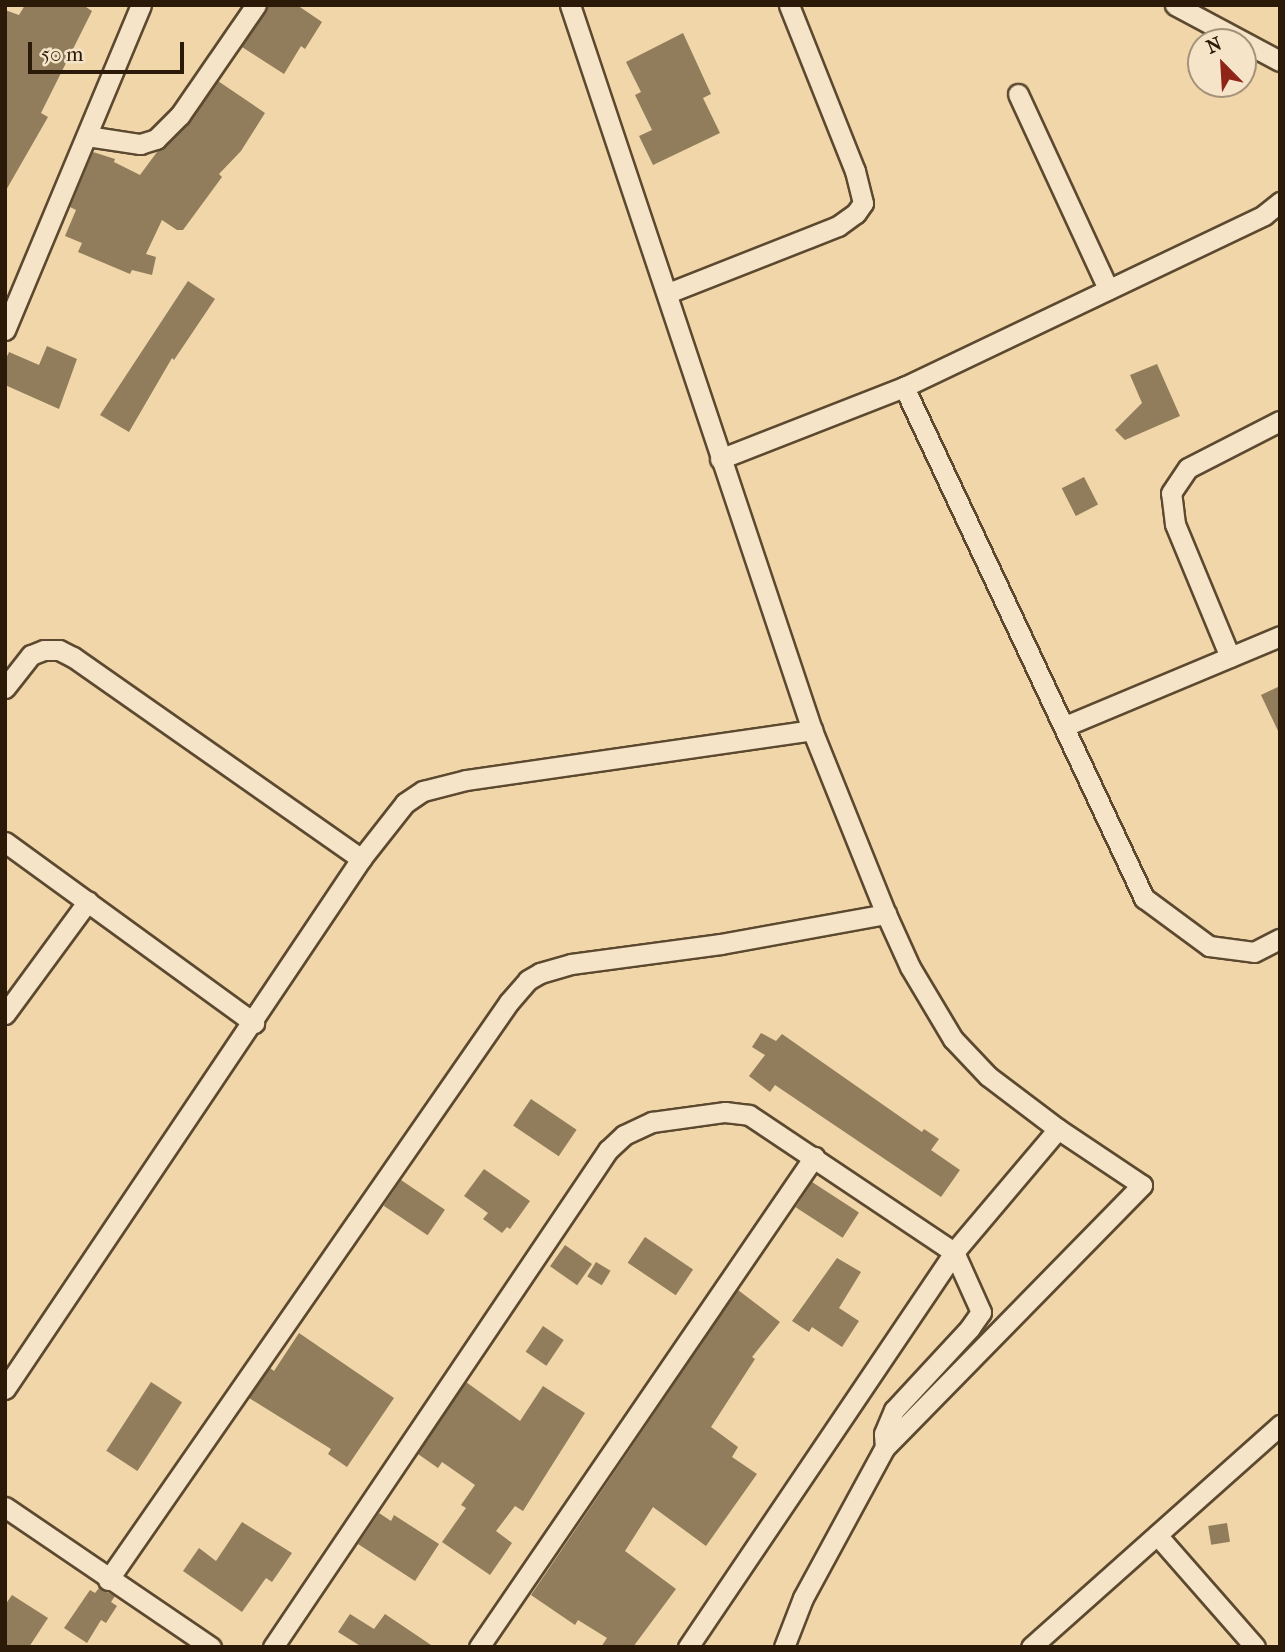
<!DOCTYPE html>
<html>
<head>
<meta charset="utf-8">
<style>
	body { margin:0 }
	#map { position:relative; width:1285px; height:1652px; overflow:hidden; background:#f0d6a9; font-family:"IM FELL French Canon",serif }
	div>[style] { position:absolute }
	.building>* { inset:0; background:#917c5b; transform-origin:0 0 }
	.roads { filter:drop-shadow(2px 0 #5c4930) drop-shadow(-2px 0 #5c4930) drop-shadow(0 2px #5c4930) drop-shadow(0 -2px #5c4930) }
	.minor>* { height:19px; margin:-9.5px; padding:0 9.5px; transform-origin:9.5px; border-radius:9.5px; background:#f5e4c7 }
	span { translate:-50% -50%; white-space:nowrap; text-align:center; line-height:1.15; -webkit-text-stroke:5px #f5e4c7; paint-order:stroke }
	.frame { position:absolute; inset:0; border:7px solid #2a1a07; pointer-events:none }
	.north { position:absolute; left:1187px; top:28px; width:70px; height:70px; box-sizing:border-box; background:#f5e4c7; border:2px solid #a4937a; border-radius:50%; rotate:336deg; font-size:19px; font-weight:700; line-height:28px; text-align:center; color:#2a1a07 }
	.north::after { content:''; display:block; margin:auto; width:24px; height:32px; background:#8f2418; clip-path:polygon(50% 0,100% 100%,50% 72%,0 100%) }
	.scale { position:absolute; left:28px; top:42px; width:156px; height:32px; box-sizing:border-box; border:4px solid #2a1a07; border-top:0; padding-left:9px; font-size:21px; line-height:24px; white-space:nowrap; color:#2a1a07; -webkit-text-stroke:5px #f5e4c7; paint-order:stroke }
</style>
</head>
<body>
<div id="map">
	<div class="building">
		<i style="clip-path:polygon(25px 5px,83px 5px,92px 11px,41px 113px,48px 117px,5px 192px,5px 10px,19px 15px)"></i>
		<i style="clip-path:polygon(268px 5px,297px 5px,322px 22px,305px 49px,301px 46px,284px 74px,242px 47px)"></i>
		<i style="clip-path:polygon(683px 33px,711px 94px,703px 98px,720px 133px,653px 165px,639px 136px,652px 130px,635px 95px,641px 92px,626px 62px)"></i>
		<i style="clip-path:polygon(218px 81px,265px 113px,241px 151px,219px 174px,222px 177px,183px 230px,177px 230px,162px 220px,146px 254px,156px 257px,152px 275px,132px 270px,130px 274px,78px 252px,82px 243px,65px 236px,76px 210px,70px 207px,93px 152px,115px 159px,114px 162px,140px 175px,157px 152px,189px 123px)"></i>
		<i style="clip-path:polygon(188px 281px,215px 299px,174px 360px,172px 358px,129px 432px,100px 415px)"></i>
		<i style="clip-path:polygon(47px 346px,77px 359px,59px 409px,5px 385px,5px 361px,9px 352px,39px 365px)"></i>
		<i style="clip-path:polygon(1157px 364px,1180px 416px,1125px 440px,1115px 430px,1142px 403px,1130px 375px)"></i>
		<i style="left:1084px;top:477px;width:31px;height:25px;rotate:63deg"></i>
		<i style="clip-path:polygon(1280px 686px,1280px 735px,1261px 695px)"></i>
		<i style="clip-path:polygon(761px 1033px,776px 1041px,782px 1034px,922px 1132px,924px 1129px,939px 1139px,931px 1150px,960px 1170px,941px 1197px,775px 1085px,770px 1092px,749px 1076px,765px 1055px,752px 1047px)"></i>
		<i style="left:531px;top:1099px;width:55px;height:32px;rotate:34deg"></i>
		<i style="clip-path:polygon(484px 1169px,530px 1201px,510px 1229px,507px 1227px,502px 1233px,483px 1219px,488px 1213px,464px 1196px)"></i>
		<i style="left:401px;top:1180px;width:53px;height:31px;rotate:34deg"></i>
		<i style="left:812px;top:1182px;width:56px;height:30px;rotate:33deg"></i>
		<i style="left:645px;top:1237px;width:58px;height:31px;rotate:34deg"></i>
		<i style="left:565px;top:1245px;width:33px;height:26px;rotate:35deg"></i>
		<i style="clip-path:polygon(837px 1258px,861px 1272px,839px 1308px,859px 1321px,842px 1347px,812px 1327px,809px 1332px,792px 1321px)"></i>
		<i style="left:596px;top:1262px;width:17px;height:17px;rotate:31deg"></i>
		<i style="clip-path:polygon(738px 1290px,780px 1322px,752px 1357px,755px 1359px,711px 1427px,738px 1447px,732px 1457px,757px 1474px,706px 1546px,653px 1507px,625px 1551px,676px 1589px,633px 1647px,601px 1647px,607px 1638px,578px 1620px,575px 1625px,531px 1595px)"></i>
		<i style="left:543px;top:1326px;width:25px;height:31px;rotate:34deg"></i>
		<i style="clip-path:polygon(299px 1333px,394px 1398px,347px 1467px,328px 1454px,331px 1449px,249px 1398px,270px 1368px,274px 1371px)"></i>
		<i style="left:151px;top:1382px;width:37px;height:82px;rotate:33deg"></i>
		<i style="clip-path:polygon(466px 1382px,520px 1421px,543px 1386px,585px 1413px,523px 1511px,515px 1506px,496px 1531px,512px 1543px,490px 1575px,442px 1542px,466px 1508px,461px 1505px,475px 1485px,442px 1462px,438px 1468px,418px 1454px)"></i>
		<i style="clip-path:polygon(379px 1513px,391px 1521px,394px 1515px,439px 1544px,415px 1581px,358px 1544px)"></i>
		<i style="clip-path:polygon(242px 1522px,292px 1553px,272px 1582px,266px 1578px,242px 1612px,183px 1571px,199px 1548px,216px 1561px)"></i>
		<i style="left:1227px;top:1523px;width:19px;height:19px;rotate:81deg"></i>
		<i style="clip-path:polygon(99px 1588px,115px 1596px,111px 1602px,117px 1606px,106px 1623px,101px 1620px,87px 1643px,64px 1628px,90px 1590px,95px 1593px)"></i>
		<i style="clip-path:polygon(12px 1595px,48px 1618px,29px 1647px,5px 1647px,5px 1605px)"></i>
		<i style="clip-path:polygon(350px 1614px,374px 1629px,385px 1614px,434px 1647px,362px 1647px,338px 1632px)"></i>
	</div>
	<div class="roads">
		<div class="minor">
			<i style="left:570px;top:5px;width:764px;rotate:71.54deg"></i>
			<i style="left:812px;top:730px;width:198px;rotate:68.1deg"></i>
			<i style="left:886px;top:914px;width:58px;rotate:65.6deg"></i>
			<i style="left:910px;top:967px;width:84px;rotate:59.2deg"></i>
			<i style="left:953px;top:1039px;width:51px;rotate:46.6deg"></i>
			<i style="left:988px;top:1076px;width:88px;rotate:37.1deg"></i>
			<i style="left:1058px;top:1129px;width:101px;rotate:33.7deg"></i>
			<i style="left:1142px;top:1185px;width:367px;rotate:134.4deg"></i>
			<i style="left:885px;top:1447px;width:172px;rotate:118.5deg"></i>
			<i style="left:803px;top:1598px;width:53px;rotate:111.2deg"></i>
			<i style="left:1175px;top:5px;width:119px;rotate:28.1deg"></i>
			<i style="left:1018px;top:94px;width:215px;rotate:65.2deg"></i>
			<i style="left:87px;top:136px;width:54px;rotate:8.6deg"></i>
			<i style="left:140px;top:144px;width:17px;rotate:-17deg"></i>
			<i style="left:156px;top:139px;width:34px;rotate:-45deg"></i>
			<i style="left:180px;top:115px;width:134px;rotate:-55.4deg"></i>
			<i style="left:668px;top:293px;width:183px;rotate:-21.5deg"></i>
			<i style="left:838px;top:226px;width:22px;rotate:-36deg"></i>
			<i style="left:856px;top:213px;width:12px;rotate:-55deg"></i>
			<i style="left:863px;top:203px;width:33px;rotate:-104deg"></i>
			<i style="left:855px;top:171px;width:179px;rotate:-111.7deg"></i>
			<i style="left:5px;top:330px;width:352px;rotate:-67.3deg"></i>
			<i style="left:904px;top:387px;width:565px;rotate:64.84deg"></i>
			<i style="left:1144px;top:898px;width:81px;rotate:36.4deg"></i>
			<i style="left:1209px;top:946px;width:45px;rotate:7.6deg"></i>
			<i style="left:1254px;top:952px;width:29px;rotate:-27deg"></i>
			<i style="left:720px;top:459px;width:198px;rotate:-21.4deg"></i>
			<i style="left:904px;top:387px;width:399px;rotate:-25.5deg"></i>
			<i style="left:1264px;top:215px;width:21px;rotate:-39deg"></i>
			<i style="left:1230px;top:657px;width:144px;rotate:-112.5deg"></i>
			<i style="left:1175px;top:524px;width:31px;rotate:-97deg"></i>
			<i style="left:1171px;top:493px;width:30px;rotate:-56deg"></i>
			<i style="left:1188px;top:468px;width:103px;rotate:-27.1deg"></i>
			<i style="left:5px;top:688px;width:42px;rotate:-51.8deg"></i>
			<i style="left:31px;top:655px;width:14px;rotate:-21deg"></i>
			<i style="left:44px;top:650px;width:15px"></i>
			<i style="left:59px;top:650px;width:16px;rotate:27deg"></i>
			<i style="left:73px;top:657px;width:352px;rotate:35deg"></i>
			<i style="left:1065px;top:726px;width:233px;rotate:-22.7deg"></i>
			<i style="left:5px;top:842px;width:308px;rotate:36deg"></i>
			<i style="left:5px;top:1014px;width:140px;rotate:-53.7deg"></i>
			<i style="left:5px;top:1389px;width:638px;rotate:-56.11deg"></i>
			<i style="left:361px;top:859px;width:71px;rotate:-51.8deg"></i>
			<i style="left:405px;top:803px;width:22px;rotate:-34deg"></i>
			<i style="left:423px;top:791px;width:44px;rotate:-14.3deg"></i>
			<i style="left:466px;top:780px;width:350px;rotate:-8.2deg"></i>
			<i style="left:5px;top:1507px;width:249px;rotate:34.2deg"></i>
			<i style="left:1157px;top:1535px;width:149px;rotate:48.8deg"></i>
			<i style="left:108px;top:1580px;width:703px;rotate:-55.25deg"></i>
			<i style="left:509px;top:1002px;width:29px;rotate:-49deg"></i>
			<i style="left:528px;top:980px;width:14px;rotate:-30deg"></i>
			<i style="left:540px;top:973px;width:32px;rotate:-16deg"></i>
			<i style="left:571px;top:964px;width:151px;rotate:-7.6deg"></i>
			<i style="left:721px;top:944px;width:168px;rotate:-10.3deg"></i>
			<i style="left:273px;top:1647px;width:599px;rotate:-56.02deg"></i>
			<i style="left:608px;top:1150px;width:22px;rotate:-43deg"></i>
			<i style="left:624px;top:1135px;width:31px;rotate:-25deg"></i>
			<i style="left:652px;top:1122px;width:74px;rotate:-7.8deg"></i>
			<i style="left:725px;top:1112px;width:24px;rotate:7deg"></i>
			<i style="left:749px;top:1115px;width:247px;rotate:33.8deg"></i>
			<i style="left:954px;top:1252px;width:66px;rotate:65.8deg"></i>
			<i style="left:981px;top:1312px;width:19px;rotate:125deg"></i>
			<i style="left:970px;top:1328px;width:112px;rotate:132.8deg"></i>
			<i style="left:894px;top:1410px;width:26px;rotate:113deg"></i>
			<i style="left:884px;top:1434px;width:13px;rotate:86deg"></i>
			<i style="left:479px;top:1647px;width:594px;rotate:-55.64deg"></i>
			<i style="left:688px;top:1647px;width:476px;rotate:-56deg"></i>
			<i style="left:954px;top:1252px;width:161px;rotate:-49.8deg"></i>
			<i style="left:1031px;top:1647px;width:334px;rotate:-41.7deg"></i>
		</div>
	</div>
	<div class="frame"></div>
	<div class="north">N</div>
	<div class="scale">50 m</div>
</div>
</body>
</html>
